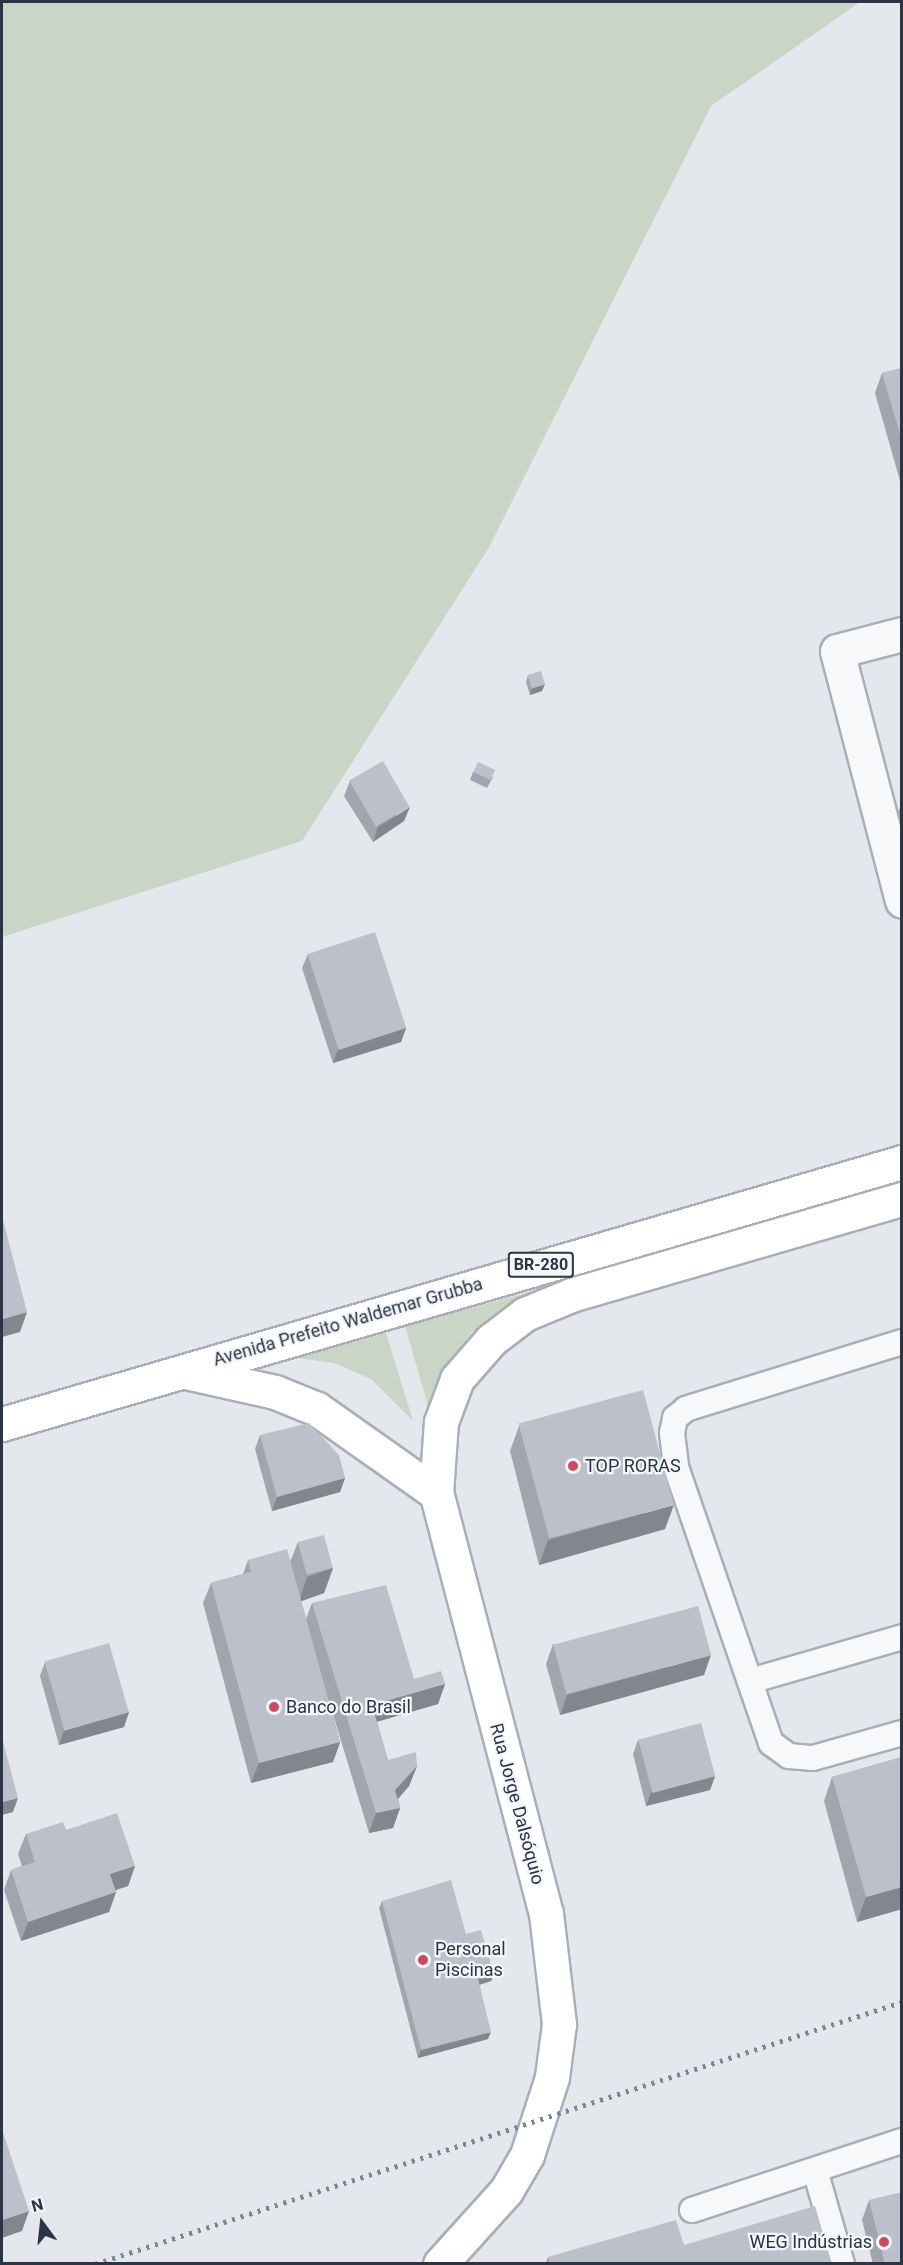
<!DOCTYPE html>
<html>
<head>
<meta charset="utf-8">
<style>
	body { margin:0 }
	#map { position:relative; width:903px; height:2265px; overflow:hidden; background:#e4e7ec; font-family:Roboto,sans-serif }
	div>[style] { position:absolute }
	.green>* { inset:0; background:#c9d6c5 }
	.roads { filter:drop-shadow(2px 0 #a9aeb7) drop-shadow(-2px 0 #a9aeb7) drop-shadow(0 2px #a9aeb7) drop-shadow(0 -2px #a9aeb7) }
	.lane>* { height:24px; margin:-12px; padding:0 12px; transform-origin:12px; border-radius:12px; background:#f7f8fa }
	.street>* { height:33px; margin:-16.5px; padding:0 16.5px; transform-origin:16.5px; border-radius:16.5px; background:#f7f8fa }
	.highway>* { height:33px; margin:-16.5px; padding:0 16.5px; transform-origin:16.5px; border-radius:16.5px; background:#fff }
	.rail>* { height:4.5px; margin-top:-2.25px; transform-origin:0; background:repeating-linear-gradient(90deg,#7d8696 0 3px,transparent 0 9px) }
	.wall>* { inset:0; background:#a1a5ae }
	.shaded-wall>* { inset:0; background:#83868d }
	.building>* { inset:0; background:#bbc0ca; transform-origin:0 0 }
	.dots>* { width:16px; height:16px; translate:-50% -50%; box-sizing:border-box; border:3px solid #f4f6f9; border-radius:50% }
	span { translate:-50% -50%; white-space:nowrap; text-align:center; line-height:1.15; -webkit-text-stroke:4.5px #f4f6f9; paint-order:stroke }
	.shield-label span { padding:2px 4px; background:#f4f6f9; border:2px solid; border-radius:4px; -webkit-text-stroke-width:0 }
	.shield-label { font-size:16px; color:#2b3445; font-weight:700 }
	.street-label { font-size:18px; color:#2b3445 }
	.poi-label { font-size:18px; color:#2b3445 }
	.left { translate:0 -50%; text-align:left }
	.right { translate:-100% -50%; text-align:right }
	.frame { position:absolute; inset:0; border:3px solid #2b3445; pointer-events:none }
	.north { position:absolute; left:12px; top:2193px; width:60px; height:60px; -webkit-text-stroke:4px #f4f6f9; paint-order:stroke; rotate:345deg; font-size:16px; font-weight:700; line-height:24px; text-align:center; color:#2b3445 }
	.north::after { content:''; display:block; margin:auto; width:21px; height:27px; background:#2b3445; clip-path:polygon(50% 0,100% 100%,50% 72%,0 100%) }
</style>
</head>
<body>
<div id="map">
	<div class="green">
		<i style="clip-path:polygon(2px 2px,860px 2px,711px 106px,488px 549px,302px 841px,2px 937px)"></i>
		<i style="clip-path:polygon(530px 1292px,471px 1333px,446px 1371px,431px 1416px,405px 1326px)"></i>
		<i style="clip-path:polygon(386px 1333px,413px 1421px,371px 1379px,334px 1363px,298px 1358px)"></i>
	</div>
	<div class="roads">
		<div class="lane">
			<i style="left:902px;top:1342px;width:226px;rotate:162.8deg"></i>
			<i style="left:686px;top:1409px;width:14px;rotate:141deg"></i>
			<i style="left:675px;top:1418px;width:15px;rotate:101deg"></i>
			<i style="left:672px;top:1433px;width:34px;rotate:83deg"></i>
			<i style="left:676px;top:1467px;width:292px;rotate:71deg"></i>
			<i style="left:771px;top:1743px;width:22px;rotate:36deg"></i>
			<i style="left:789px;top:1756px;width:24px;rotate:5deg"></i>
			<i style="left:813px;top:1758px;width:92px;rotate:-15.7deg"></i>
			<i style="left:750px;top:1681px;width:158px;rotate:-16.1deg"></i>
			<i style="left:815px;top:2170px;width:98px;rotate:74deg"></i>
			<i style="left:692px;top:2210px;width:221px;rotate:-18.2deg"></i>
		</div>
		<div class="street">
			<i style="left:902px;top:634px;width:67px;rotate:165.3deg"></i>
			<i style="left:837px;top:651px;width:258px;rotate:75.4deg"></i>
		</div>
		<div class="highway">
			<i style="left:185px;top:1372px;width:92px;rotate:12.5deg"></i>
			<i style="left:275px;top:1392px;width:45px;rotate:22deg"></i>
			<i style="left:317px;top:1409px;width:146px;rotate:35.2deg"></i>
			<i style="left:2px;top:1424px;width:937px;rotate:-16.23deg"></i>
			<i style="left:440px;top:2264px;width:98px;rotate:-47.9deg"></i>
			<i style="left:506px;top:2191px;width:42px;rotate:-59.7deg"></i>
			<i style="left:527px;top:2155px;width:82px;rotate:-72.2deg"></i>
			<i style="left:552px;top:2077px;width:53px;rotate:-82.5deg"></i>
			<i style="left:559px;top:2024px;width:111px;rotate:-96.7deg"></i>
			<i style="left:546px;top:1914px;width:435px;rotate:-104.6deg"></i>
			<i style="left:436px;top:1493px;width:71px;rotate:-86deg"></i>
			<i style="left:441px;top:1422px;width:46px;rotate:-69.6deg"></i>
			<i style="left:457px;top:1379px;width:52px;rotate:-48.9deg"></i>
			<i style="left:491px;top:1340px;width:43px;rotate:-37.4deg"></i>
			<i style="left:525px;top:1314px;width:50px;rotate:-22.4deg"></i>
			<i style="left:571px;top:1295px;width:345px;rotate:-16.2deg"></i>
		</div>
	</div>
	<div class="rail">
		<i style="left:95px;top:2264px;width:848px;rotate:-17.99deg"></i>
	</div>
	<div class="wall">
		<i style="clip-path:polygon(902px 368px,902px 488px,875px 393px,882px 373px)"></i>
		<i style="clip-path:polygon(528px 675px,545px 684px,542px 691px,530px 695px,526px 682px)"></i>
		<i style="clip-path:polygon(473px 772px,493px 777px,487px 788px,470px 780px)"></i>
		<i style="clip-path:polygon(350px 781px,404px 821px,373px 842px,344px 796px)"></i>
		<i style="clip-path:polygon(902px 803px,902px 823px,898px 812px)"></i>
		<i style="clip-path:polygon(308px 954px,406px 1028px,401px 1042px,333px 1063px,302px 968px)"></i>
		<i style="clip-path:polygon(519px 1426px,665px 1529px,539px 1565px,510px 1451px)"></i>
		<i style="clip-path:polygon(260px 1435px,345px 1478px,340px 1492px,272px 1511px,255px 1449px)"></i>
		<i style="clip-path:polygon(298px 1542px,333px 1568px,324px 1593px,301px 1601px,306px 1619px,312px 1603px,414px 1679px,445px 1684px,438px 1704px,377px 1722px,388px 1760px,417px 1766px,409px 1786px,398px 1799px,400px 1808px,393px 1828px,369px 1833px,329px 1701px,340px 1742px,333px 1762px,251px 1783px,203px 1603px,211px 1583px,243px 1574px,248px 1560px,290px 1562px)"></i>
		<i style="clip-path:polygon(553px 1644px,704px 1675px,560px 1715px,546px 1664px)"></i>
		<i style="clip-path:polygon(45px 1662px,129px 1712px,124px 1727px,59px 1745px,40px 1676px)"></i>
		<i style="clip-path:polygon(638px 1740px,715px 1776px,710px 1790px,646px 1806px,633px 1754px)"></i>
		<i style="clip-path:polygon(902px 1757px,902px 1909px,857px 1922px,824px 1801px,832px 1777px)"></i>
		<i style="clip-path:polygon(66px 1830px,135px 1866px,128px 1886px,116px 1890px,116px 1892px,109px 1912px,21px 1941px,4px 1890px,11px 1870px,22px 1866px,18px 1854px,26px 1834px)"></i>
		<i style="clip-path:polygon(382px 1901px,466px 1934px,494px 1974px,491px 1981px,479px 1985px,488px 2039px,418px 2058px,379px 1908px)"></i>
		<i style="clip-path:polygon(869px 2200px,902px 2264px,873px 2264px,862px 2220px)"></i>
		<i style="clip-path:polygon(684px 2245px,832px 2264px,545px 2264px,548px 2257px)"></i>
	</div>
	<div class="shaded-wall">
		<i style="clip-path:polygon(545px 684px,542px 691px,530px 695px,532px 688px)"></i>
		<i style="clip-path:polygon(410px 807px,404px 821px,373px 842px,378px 827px)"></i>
		<i style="clip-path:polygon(406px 1028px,401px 1042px,333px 1063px,338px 1049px)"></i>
		<i style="clip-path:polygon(27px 1312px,20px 1332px,2px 1337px,2px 1319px)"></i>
		<i style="clip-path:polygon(345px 1478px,340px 1492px,272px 1511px,277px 1497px)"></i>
		<i style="clip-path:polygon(674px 1505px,665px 1529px,539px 1565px,548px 1540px)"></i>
		<i style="clip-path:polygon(333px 1568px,324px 1593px,299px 1602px,307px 1577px)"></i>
		<i style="clip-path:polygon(711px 1655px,704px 1675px,560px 1715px,567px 1695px)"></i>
		<i style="clip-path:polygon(445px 1684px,438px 1704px,365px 1725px,372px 1705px)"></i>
		<i style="clip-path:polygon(129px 1712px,124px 1727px,59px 1745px,64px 1730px)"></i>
		<i style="clip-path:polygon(340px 1742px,333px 1762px,251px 1783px,259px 1763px)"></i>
		<i style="clip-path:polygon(417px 1766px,409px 1786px,388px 1810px,395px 1790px)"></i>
		<i style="clip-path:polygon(715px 1776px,710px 1790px,646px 1806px,651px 1792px)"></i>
		<i style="clip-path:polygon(18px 1798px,13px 1812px,2px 1815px,2px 1802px)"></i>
		<i style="clip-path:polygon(400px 1808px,393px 1828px,369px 1833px,376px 1813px)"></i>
		<i style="clip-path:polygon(135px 1866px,128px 1886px,103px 1894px,110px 1874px)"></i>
		<i style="clip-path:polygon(902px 1887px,902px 1909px,857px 1922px,866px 1897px)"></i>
		<i style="clip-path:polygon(116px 1892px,109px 1912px,21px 1941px,28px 1922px)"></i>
		<i style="clip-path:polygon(494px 1974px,491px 1981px,475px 1986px,478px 1978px)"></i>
		<i style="clip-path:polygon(491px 2032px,488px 2039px,418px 2058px,421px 2050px)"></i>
		<i style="clip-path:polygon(29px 2211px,22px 2231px,2px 2238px,2px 2220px)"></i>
	</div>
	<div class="building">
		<i style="clip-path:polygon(902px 368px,902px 441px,882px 373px)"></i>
		<i style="left:541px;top:671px;width:14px;height:14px;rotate:73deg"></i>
		<i style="left:383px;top:761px;width:53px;height:39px;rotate:60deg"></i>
		<i style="left:478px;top:762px;width:19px;height:11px;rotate:25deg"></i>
		<i style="left:375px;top:932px;width:101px;height:71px;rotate:72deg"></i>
		<i style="clip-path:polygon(2px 1216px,27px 1312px,2px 1319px)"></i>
		<i style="left:643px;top:1390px;width:119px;height:129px;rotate:75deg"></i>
		<i style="clip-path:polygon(309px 1423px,339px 1455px,345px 1478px,277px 1497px,260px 1435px)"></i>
		<i style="left:324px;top:1535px;width:34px;height:27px;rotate:75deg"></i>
		<i style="clip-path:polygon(287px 1549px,340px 1742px,259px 1763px,211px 1583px,251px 1572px,248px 1560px)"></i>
		<i style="clip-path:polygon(386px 1585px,414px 1679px,441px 1671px,445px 1684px,372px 1705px,388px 1760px,416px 1752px,417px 1766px,395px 1790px,400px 1808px,376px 1813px,312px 1603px)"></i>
		<i style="left:698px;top:1606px;width:51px;height:150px;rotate:75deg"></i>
		<i style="left:109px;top:1643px;width:72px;height:67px;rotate:74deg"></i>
		<i style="left:701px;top:1723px;width:55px;height:65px;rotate:75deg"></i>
		<i style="clip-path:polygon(2px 1738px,18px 1798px,2px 1802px)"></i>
		<i style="clip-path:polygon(902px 1757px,902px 1887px,866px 1897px,832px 1777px)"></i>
		<i style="clip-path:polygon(117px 1813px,135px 1866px,110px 1874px,116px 1892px,28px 1922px,11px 1870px,35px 1862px,26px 1834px,63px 1822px,66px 1830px)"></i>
		<i style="clip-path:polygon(451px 1880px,466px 1934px,481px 1930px,494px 1974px,478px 1978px,491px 2032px,421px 2050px,382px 1901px)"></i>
		<i style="clip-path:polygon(2px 2129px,29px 2211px,2px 2220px)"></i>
		<i style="clip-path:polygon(902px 2192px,902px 2264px,885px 2264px,869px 2200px)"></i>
		<i style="clip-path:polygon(815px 2206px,832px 2264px,550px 2264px,548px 2257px,676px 2220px,684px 2245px)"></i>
	</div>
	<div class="dots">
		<i style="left:573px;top:1466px;background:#d1495b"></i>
		<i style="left:274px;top:1707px;background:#d1495b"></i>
		<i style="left:423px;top:1960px;background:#d1495b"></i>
		<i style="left:884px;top:2242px;background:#d1495b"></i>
	</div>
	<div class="shield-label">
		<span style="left:541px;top:1265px">BR-280</span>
	</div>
	<div class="street-label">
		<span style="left:348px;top:1322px;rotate:-16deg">Avenida Prefeito Waldemar Grubba</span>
		<span style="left:517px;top:1804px;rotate:75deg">Rua Jorge Dalsóquio</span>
	</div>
	<div class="poi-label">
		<span class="left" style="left:585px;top:1466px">TOP RORAS</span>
		<span class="left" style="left:286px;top:1707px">Banco do Brasil</span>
		<span class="left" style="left:435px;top:1960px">Personal<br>Piscinas</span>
		<span class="right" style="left:872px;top:2242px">WEG Indústrias</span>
	</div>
	<div class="frame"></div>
	<div class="north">N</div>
</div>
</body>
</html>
